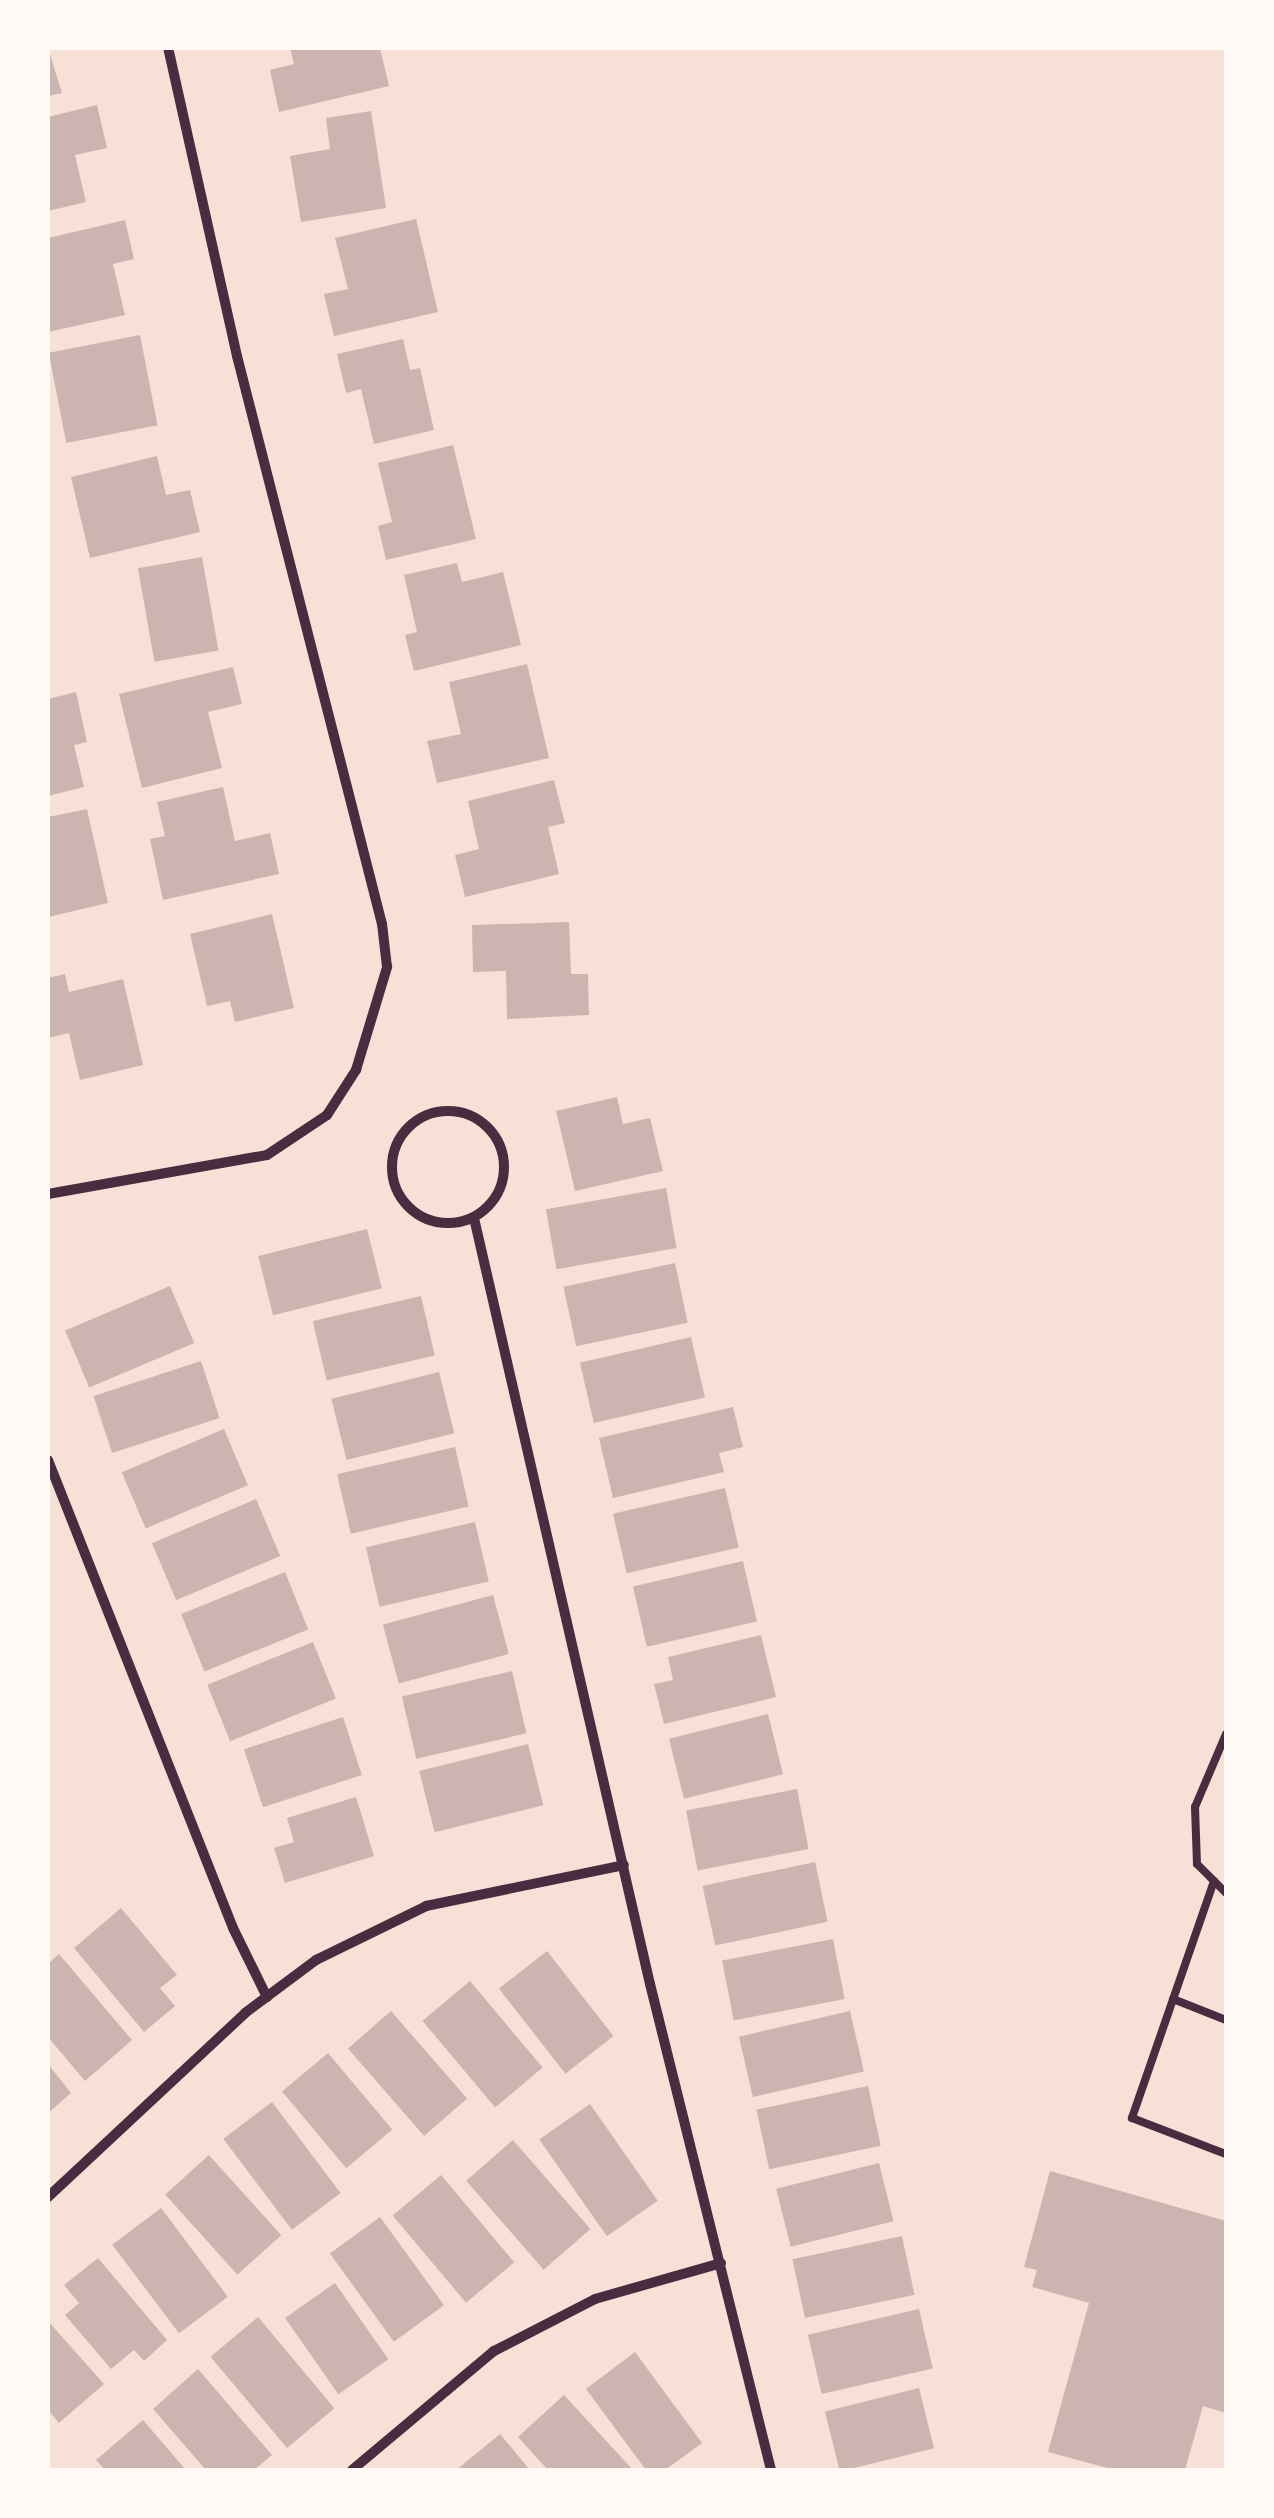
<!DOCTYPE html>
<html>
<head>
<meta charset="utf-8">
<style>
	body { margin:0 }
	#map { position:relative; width:1274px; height:2518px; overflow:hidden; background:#f7e1d7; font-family:"Fira Sans",sans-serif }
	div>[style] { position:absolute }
	.building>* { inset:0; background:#ccb4b1; transform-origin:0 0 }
	.service>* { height:8px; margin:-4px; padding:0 4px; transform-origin:4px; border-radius:4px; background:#4a2c40 }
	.minor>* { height:10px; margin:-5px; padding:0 5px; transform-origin:5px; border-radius:5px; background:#4a2c40 }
	.minor>.ring { margin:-5px; padding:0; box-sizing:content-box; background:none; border:10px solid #4a2c40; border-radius:50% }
	span { translate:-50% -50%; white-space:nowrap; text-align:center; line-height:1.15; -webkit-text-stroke:10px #fffaf5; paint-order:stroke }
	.frame { position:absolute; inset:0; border:50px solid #fffaf5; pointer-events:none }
</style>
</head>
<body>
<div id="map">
	<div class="building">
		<i style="clip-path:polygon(48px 48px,62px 93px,48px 96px)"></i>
		<i style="clip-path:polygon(290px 48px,380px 48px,389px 86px,279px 112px,270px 70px,294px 64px)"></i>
		<i style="clip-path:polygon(97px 105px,107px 148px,75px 155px,86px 202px,48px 211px,48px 117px)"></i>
		<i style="clip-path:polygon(371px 111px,386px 208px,301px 222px,290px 156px,330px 149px,326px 118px)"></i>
		<i style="clip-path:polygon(416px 219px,438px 312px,334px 336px,324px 294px,348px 289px,335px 238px)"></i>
		<i style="clip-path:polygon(125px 220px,134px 259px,113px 264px,125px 315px,48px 332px,48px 238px)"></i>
		<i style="left:140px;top:335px;width:92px;height:93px;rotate:79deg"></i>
		<i style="clip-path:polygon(403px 339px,410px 370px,420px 368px,434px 430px,374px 444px,361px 389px,346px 393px,337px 354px)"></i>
		<i style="clip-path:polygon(453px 445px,476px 539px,386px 560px,378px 526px,392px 522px,378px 463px)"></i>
		<i style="clip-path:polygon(157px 456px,166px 495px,190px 490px,200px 532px,90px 558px,71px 477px)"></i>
		<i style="left:202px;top:557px;width:95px;height:65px;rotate:80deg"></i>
		<i style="clip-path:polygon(457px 563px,462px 582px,503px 572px,521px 645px,414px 671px,405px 635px,417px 632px,404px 575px)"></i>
		<i style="clip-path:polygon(527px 664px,549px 758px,437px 783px,427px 741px,461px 734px,449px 682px)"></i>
		<i style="clip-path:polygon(233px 667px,242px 704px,208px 712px,222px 768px,142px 788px,119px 694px)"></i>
		<i style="clip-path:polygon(76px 692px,87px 742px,74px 745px,84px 787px,48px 796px,48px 699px)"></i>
		<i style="clip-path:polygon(554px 780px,565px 823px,548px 827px,559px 874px,465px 897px,455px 855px,479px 849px,468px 801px)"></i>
		<i style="clip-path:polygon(223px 787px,235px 841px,270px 833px,279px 874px,163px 900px,150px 839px,165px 836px,157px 802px)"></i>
		<i style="clip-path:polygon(87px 809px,108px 903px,48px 917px,48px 817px)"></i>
		<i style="clip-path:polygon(272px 914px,294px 1008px,235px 1022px,230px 1001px,207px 1006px,190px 934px)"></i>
		<i style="clip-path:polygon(569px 922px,571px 974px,588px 974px,589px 1015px,507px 1019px,506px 971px,473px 972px,472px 925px)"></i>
		<i style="clip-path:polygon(65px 974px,69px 992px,123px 979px,143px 1065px,80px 1080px,69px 1033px,48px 1038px,48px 978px)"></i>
		<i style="clip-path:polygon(617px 1097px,623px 1124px,650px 1118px,663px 1171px,575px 1191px,556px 1111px)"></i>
		<i style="left:666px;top:1188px;width:61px;height:122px;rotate:80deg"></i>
		<i style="left:367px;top:1229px;width:61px;height:112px;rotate:76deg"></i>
		<i style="left:675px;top:1263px;width:61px;height:114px;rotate:78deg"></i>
		<i style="left:170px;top:1286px;width:62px;height:114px;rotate:67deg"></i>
		<i style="left:421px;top:1296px;width:61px;height:111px;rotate:77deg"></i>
		<i style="left:691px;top:1337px;width:62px;height:114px;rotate:77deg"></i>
		<i style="left:201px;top:1361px;width:60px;height:113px;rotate:72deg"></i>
		<i style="left:439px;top:1372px;width:63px;height:111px;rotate:76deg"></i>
		<i style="clip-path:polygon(733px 1407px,743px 1447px,719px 1453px,724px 1472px,613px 1498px,599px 1438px)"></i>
		<i style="left:224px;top:1429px;width:61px;height:111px;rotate:67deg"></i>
		<i style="left:455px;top:1447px;width:61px;height:121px;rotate:77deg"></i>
		<i style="left:725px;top:1488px;width:61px;height:115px;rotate:77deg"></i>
		<i style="left:256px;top:1499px;width:62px;height:113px;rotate:67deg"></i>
		<i style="left:475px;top:1522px;width:61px;height:112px;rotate:77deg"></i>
		<i style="left:743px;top:1561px;width:62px;height:113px;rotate:77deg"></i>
		<i style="left:285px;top:1572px;width:62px;height:112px;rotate:68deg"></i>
		<i style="left:493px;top:1595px;width:61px;height:114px;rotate:75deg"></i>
		<i style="clip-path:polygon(761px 1635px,776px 1697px,664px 1724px,654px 1684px,673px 1680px,668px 1657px)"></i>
		<i style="left:313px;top:1642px;width:61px;height:114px;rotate:68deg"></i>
		<i style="left:512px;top:1671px;width:64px;height:113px;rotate:77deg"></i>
		<i style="left:768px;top:1714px;width:62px;height:102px;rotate:76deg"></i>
		<i style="left:343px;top:1717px;width:61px;height:104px;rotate:72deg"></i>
		<i style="left:528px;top:1744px;width:63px;height:112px;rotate:76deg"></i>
		<i style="left:797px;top:1789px;width:61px;height:113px;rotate:79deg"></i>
		<i style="clip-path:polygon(356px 1797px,374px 1856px,285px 1883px,274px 1848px,294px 1842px,287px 1818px)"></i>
		<i style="left:815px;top:1862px;width:61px;height:115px;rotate:78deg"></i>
		<i style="clip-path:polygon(121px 1908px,177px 1975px,160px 1988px,175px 2006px,144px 2032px,74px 1948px)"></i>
		<i style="left:833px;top:1939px;width:61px;height:113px;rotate:79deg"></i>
		<i style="left:547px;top:1951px;width:108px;height:61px;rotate:52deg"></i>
		<i style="clip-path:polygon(59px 1954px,132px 2040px,85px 2081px,48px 2037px,48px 1964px)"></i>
		<i style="left:470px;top:1981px;width:113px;height:62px;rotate:50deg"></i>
		<i style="left:391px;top:2011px;width:116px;height:57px;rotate:49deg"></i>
		<i style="left:850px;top:2011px;width:62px;height:114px;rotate:77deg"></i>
		<i style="left:328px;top:2053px;width:100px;height:60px;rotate:50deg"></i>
		<i style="clip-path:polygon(48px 2064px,71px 2093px,48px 2113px)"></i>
		<i style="left:868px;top:2086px;width:61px;height:114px;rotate:78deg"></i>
		<i style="left:272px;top:2102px;width:114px;height:61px;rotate:53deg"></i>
		<i style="left:590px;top:2104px;width:118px;height:62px;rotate:55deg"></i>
		<i style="left:513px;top:2140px;width:118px;height:62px;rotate:49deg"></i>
		<i style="left:209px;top:2155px;width:108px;height:59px;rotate:48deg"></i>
		<i style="left:879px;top:2163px;width:60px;height:106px;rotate:76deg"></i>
		<i style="clip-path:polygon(1050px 2171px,1226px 2221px,1226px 2413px,1203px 2406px,1185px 2470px,1115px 2470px,1048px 2452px,1089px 2303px,1032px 2287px,1037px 2270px,1024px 2267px)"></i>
		<i style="left:441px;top:2175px;width:114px;height:63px;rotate:50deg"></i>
		<i style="left:161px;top:2208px;width:111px;height:61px;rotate:53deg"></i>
		<i style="left:380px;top:2217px;width:109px;height:62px;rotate:54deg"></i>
		<i style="left:902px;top:2236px;width:60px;height:112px;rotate:78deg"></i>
		<i style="clip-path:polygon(98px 2258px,167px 2340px,144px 2361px,134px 2350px,111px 2369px,65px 2315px,79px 2303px,64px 2285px)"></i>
		<i style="left:335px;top:2283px;width:93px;height:61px;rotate:55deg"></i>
		<i style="left:919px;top:2309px;width:61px;height:114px;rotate:77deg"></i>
		<i style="left:258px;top:2317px;width:119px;height:62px;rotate:50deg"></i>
		<i style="clip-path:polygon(48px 2321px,104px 2384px,59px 2423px,48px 2410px)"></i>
		<i style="clip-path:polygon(635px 2352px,702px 2443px,665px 2470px,646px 2470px,586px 2389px)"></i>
		<i style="clip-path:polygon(198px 2369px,272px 2455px,254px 2470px,206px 2470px,153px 2409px)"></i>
		<i style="left:919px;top:2388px;width:62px;height:97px;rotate:76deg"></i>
		<i style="clip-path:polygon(564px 2395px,633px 2470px,548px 2470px,518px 2437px)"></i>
		<i style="clip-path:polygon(143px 2420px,186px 2470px,105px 2470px,96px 2460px)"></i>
		<i style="clip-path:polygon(500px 2434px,530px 2470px,456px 2470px)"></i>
	</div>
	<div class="service">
		<i style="left:1226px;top:1734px;width:79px;rotate:113deg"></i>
		<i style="left:1195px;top:1807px;width:57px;rotate:88deg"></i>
		<i style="left:1197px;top:1864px;width:41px;rotate:45deg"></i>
		<i style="left:1214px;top:1881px;width:251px;rotate:109.1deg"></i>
		<i style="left:1132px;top:2118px;width:101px;rotate:21deg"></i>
		<i style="left:1173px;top:1999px;width:57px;rotate:21.6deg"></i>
	</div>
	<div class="minor">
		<i class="ring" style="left:392px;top:1111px;width:102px;height:102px"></i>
		<i style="left:48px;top:1194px;width:222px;rotate:-10.1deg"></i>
		<i style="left:267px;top:1155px;width:72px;rotate:-33.7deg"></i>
		<i style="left:327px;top:1115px;width:54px;rotate:-57.2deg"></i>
		<i style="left:356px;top:1070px;width:108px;rotate:-73.2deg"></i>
		<i style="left:387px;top:967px;width:43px;rotate:-96.6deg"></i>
		<i style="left:382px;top:924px;width:586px;rotate:-104.32deg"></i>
		<i style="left:237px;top:356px;width:316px;rotate:-102.6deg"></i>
		<i style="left:474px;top:1218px;width:786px;rotate:77.06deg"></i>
		<i style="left:650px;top:1984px;width:501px;rotate:76.02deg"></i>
		<i style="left:48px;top:1460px;width:503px;rotate:68.43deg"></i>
		<i style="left:233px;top:1928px;width:77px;rotate:63.8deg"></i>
		<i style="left:48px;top:2197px;width:270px;rotate:-43deg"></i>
		<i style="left:245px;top:2013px;width:89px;rotate:-36.7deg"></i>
		<i style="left:316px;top:1960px;width:123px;rotate:-26.1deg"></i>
		<i style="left:426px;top:1906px;width:202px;rotate:-11.7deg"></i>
		<i style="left:352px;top:2470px;width:185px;rotate:-40deg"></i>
		<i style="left:494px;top:2351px;width:114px;rotate:-27.2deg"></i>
		<i style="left:595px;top:2299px;width:131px;rotate:-15.9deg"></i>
	</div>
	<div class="frame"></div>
</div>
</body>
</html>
